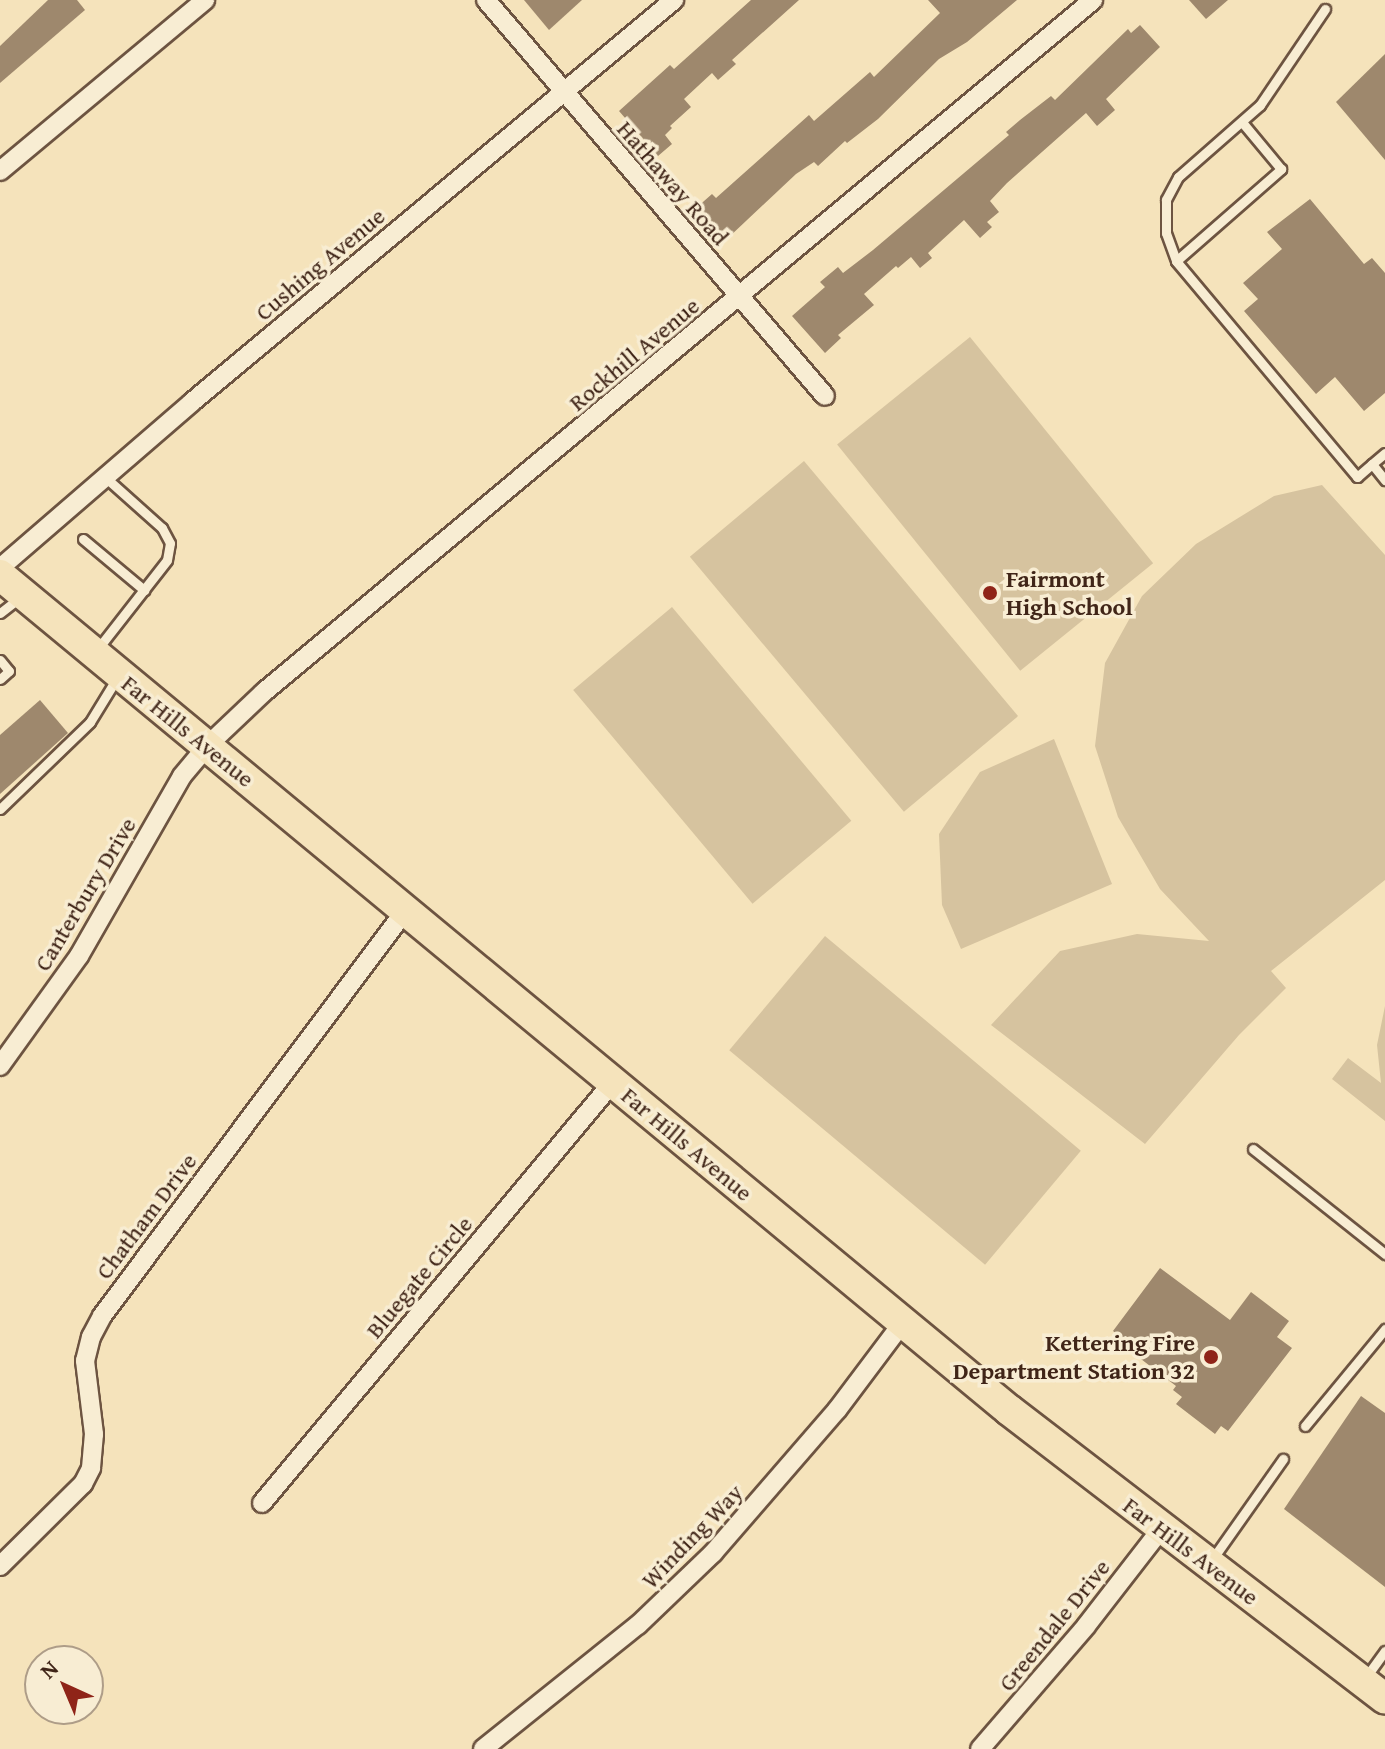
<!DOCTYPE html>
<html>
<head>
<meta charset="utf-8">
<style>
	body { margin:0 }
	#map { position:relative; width:1385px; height:1749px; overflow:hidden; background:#f5e3bb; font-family:"Gentium Book Plus",serif }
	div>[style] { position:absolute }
	.green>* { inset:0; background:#d6c39f; transform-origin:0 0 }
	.building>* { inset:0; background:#9e886d }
	.roads { filter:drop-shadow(2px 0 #6d5441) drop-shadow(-2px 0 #6d5441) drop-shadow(0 2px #6d5441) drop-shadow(0 -2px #6d5441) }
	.lane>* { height:9px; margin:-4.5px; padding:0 4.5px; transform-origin:4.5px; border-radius:4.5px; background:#f8edd3 }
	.street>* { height:18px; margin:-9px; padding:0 9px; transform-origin:9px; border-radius:9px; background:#f8edd3 }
	.primary>* { height:30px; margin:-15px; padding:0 15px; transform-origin:15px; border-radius:15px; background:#f5e3bb }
	.dots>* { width:22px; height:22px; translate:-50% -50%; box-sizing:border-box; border:4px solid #f8edd3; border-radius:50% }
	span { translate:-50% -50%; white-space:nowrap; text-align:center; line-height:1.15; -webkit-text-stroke:7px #f8edd3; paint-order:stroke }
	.street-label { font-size:24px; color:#402518 }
	.poi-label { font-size:24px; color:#402518; font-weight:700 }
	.left { translate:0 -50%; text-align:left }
	.right { translate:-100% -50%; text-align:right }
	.north { position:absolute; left:24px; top:1645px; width:80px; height:80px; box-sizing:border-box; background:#f8edd3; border:2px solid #ae9d88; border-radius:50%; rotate:316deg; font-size:22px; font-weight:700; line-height:32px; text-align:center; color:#402518 }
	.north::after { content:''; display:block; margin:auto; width:28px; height:36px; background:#8f2418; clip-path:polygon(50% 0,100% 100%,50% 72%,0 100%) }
</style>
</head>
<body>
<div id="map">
	<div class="green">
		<i style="left:970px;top:337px;width:291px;height:171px;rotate:51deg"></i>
		<i style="left:804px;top:461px;width:333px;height:149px;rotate:50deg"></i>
		<i style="clip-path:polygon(1322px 485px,1385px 555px,1385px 880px,1271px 971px,1286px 988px,1239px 1035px,1145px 1144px,991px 1025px,1060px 951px,1137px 934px,1209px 941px,1160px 889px,1118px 817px,1095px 746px,1105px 663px,1142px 596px,1196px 544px,1274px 496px)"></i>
		<i style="left:672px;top:607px;width:279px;height:129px;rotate:50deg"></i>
		<i style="clip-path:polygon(1054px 739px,1112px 884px,961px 949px,942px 905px,939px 834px,980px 772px)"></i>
		<i style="left:825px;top:936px;width:334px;height:149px;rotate:40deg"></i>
		<i style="clip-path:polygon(1385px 1006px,1385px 1121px,1332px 1079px,1348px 1058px,1381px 1083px,1377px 1045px)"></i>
	</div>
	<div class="building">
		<i style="clip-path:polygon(48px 0,77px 0,85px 10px,0 83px,0 46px)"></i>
		<i style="clip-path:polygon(524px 0,582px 0,549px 30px)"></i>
		<i style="clip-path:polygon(751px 0,799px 0,732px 60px,736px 64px,718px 80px,712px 73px,684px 99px,691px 107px,670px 126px,672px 128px,665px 135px,672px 144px,658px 156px,619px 111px,670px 65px,674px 69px)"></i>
		<i style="clip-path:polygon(928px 0,1017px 0,967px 42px,939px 59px,878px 119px,847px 143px,845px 141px,818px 166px,814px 162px,796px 174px,729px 237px,725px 233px,719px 238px,695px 209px,712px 194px,716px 198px,809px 115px,814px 121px,870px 72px,874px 77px,940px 13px)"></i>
		<i style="clip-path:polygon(1189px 0,1228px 0,1206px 19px)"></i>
		<i style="clip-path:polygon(1140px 25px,1160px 47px,1106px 99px,1115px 110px,1097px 126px,1086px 113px,1007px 183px,990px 201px,999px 212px,987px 222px,992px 227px,980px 238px,964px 220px,928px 253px,932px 258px,920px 268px,911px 257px,898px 268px,896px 266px,864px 294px,874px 305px,838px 335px,841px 338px,825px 353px,792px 316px,825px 287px,820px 282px,838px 267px,843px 273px,873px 250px,1009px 135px,1006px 132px,1020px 120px,1051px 96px,1055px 100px,1128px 29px,1131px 33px)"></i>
		<i style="clip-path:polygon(1385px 54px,1385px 160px,1336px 102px)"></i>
		<i style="clip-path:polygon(1310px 199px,1364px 264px,1372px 258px,1385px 273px,1385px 393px,1364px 411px,1335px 377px,1316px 394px,1244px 311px,1258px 299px,1243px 283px,1282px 249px,1267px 232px)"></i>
		<i style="clip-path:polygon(40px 700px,68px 733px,0 794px,0 735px)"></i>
		<i style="clip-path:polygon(1160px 1268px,1230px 1320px,1251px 1292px,1289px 1321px,1277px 1337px,1292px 1348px,1228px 1431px,1221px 1426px,1215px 1434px,1176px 1404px,1182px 1397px,1173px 1390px,1176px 1386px,1128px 1349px,1131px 1345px,1113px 1331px)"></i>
		<i style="clip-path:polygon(1361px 1396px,1385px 1413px,1385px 1587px,1284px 1509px)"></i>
	</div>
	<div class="roads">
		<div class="lane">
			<i style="left:1325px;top:9px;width:116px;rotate:124.1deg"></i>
			<i style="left:1260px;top:105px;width:109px;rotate:138.7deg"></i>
			<i style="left:1178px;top:177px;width:26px;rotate:118deg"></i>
			<i style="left:1166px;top:200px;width:33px;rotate:90deg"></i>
			<i style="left:1166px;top:233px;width:30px;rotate:70deg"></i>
			<i style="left:1176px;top:261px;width:282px;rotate:50deg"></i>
			<i style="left:1357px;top:477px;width:20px;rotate:-41deg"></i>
			<i style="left:1176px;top:261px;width:140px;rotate:-41.2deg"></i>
			<i style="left:1281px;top:169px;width:61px;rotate:-129.7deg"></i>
			<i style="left:1385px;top:453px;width:17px;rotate:140deg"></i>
			<i style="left:1372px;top:464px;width:21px;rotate:51deg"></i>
			<i style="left:83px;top:539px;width:80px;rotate:39.9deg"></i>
			<i style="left:0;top:613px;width:24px;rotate:-38deg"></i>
			<i style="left:96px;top:651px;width:115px;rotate:-52deg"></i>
			<i style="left:167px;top:560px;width:17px;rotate:-80deg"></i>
			<i style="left:170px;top:543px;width:17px;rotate:-118deg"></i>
			<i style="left:162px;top:528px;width:76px;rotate:-138.2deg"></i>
			<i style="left:0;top:660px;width:14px;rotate:51deg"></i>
			<i style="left:9px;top:671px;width:12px;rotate:138deg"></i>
			<i style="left:0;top:809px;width:125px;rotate:-44deg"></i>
			<i style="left:90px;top:722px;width:52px;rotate:-58.5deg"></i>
			<i style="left:1253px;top:1149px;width:169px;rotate:38.5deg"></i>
			<i style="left:1305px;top:1426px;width:126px;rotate:-50.5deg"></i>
			<i style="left:1211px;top:1561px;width:125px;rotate:-54.8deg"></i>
			<i style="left:1366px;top:1677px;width:32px;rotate:-54deg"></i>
		</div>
		<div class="street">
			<i style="left:486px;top:0;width:521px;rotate:49.43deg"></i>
			<i style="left:0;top:171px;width:267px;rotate:-39.8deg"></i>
			<i style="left:0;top:568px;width:254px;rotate:-40.8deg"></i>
			<i style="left:192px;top:402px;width:628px;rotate:-39.83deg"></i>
			<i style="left:0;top:1066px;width:135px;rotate:-54.3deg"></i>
			<i style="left:79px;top:956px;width:207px;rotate:-60.2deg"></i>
			<i style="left:182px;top:776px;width:39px;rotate:-50deg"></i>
			<i style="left:207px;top:746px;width:79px;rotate:-43.5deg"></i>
			<i style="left:264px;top:692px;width:1080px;rotate:-39.85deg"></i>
			<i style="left:262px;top:1503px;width:548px;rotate:-50.18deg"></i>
			<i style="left:0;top:1566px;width:117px;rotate:-44.7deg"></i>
			<i style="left:83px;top:1484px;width:18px;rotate:-63deg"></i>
			<i style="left:91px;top:1468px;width:34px;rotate:-85deg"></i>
			<i style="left:94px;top:1434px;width:74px;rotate:-97deg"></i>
			<i style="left:85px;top:1361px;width:25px;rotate:-76deg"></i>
			<i style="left:91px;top:1337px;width:24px;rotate:-62deg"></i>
			<i style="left:102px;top:1316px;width:506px;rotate:-53.2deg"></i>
			<i style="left:483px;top:1749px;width:198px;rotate:-38.7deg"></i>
			<i style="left:638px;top:1625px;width:104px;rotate:-43.8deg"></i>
			<i style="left:713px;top:1553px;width:189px;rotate:-49.1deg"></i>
			<i style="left:837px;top:1410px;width:110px;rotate:-53.1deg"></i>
			<i style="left:980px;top:1749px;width:162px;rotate:-49.2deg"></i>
			<i style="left:1086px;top:1626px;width:124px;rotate:-52.2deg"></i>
		</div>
		<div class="primary">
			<i style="left:0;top:575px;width:1310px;rotate:39.61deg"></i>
			<i style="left:1009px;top:1410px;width:474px;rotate:37.5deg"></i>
		</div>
	</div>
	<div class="dots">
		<i style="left:990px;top:593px;background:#8f2418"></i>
		<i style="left:1211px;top:1357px;background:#8f2418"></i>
	</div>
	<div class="street-label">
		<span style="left:673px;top:183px;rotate:49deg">Hathaway Road</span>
		<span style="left:320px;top:264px;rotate:-40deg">Cushing Avenue</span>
		<span style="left:634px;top:354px;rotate:-40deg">Rockhill Avenue</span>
		<span style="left:188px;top:731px;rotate:39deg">Far Hills Avenue</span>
		<span style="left:85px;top:894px;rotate:-59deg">Canterbury Drive</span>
		<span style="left:687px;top:1144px;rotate:40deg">Far Hills Avenue</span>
		<span style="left:146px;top:1216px;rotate:-53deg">Chatham Drive</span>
		<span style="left:419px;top:1277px;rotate:-50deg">Bluegate Circle</span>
		<span style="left:692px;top:1536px;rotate:-46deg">Winding Way</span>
		<span style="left:1191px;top:1551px;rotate:37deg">Far Hills Avenue</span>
		<span style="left:1054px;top:1625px;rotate:-51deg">Greendale Drive</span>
	</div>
	<div class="poi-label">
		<span class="left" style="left:1006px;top:593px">Fairmont<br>High School</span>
		<span class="right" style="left:1195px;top:1357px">Kettering Fire<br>Department Station 32</span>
	</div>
	<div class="north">N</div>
</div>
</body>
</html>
